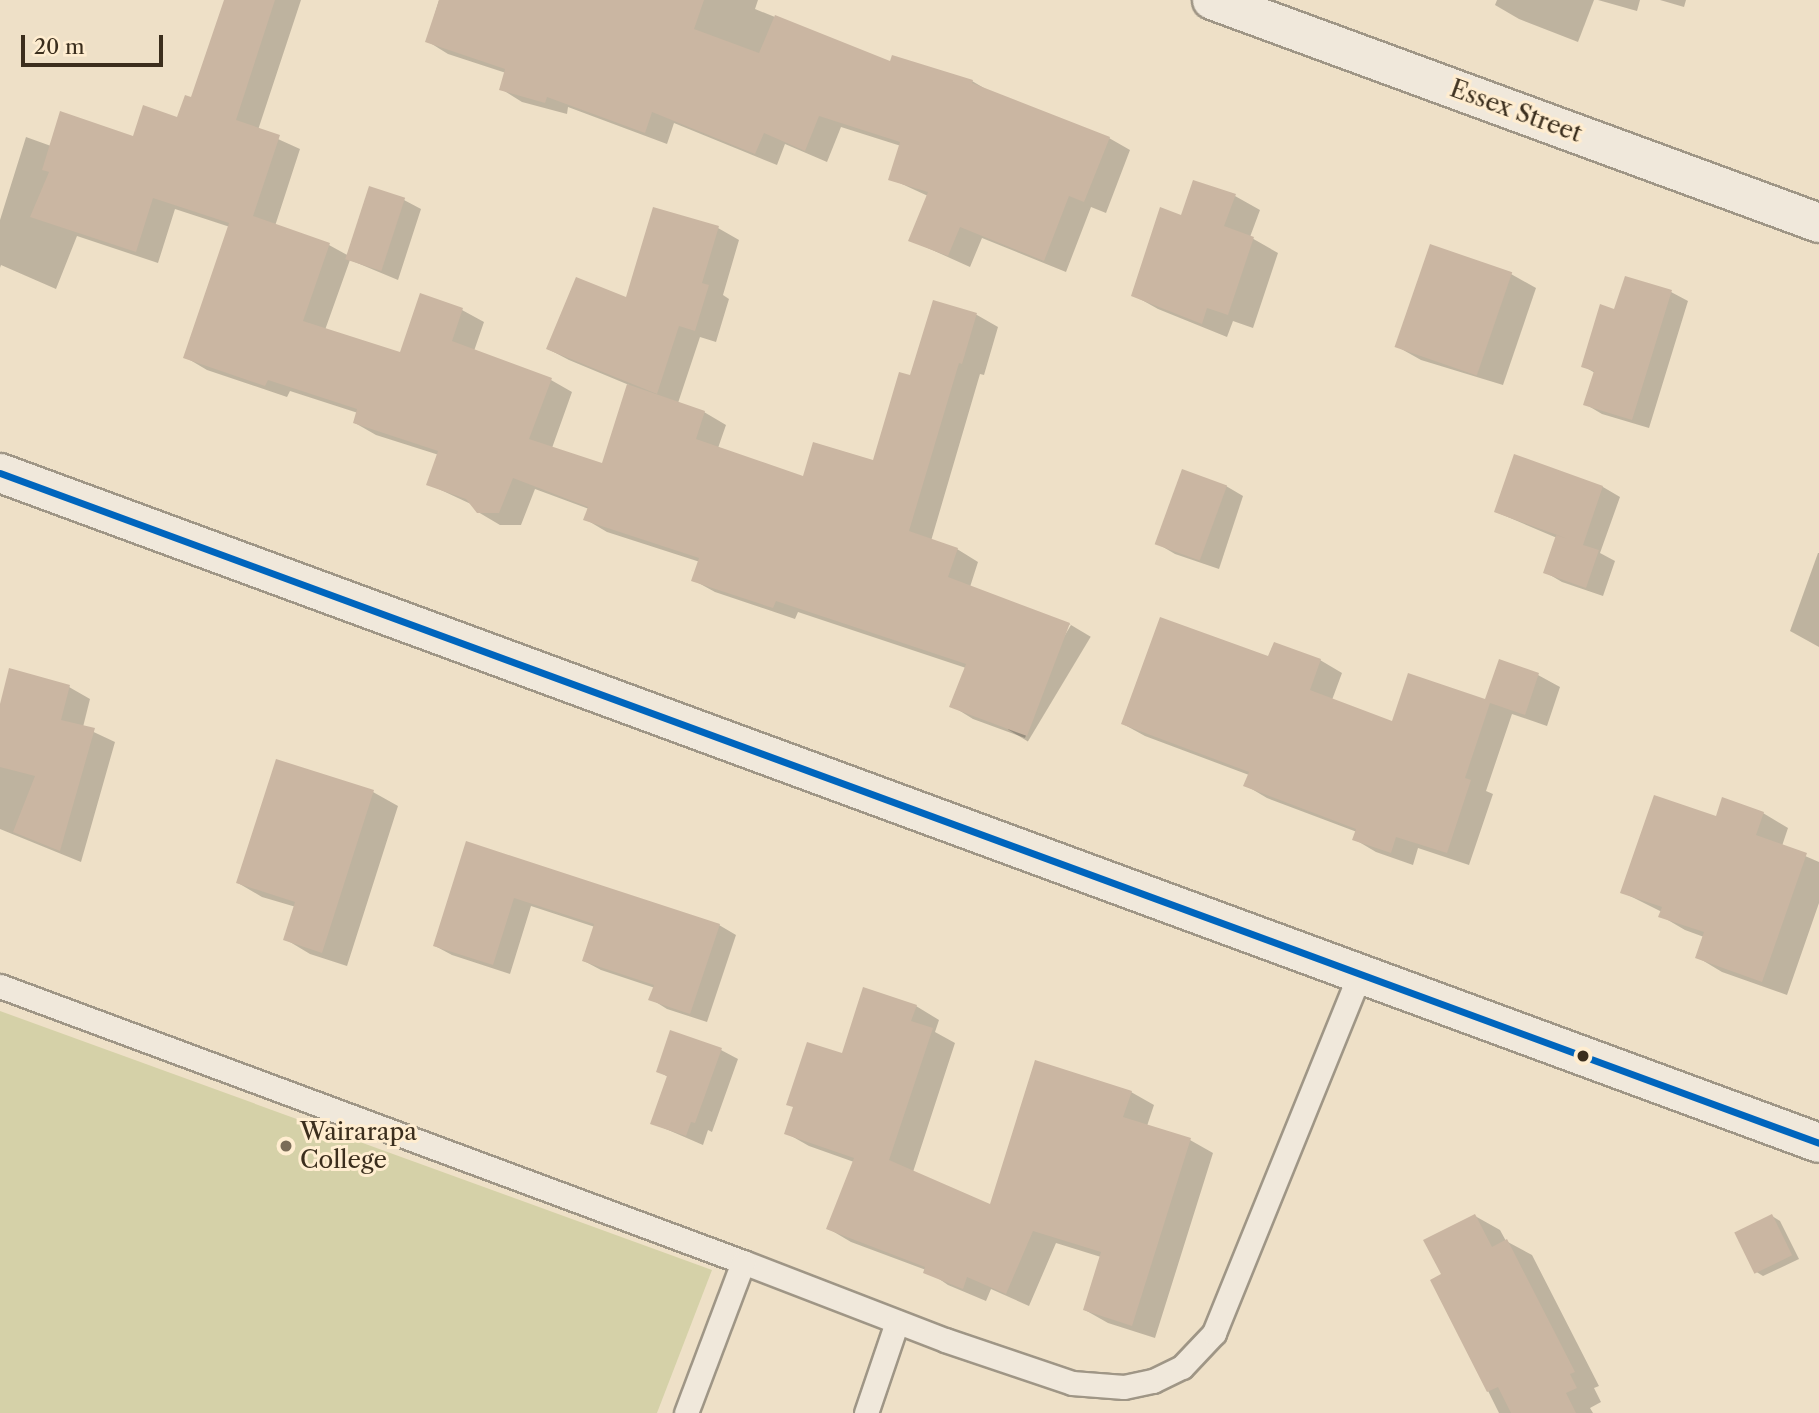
<!DOCTYPE html>
<html>
<head>
<meta charset="utf-8">
<style>
	body { margin:0 }
	#map { position:relative; width:1819px; height:1413px; overflow:hidden; background:#eee0c7; font-family:"Libre Caslon Text",serif }
	div>[style] { position:absolute }
	.green>* { inset:0; background:#d5d1a8 }
	.shadow>* { inset:0; background:#0003; transform-origin:0 0 }
	.building>* { inset:0; background:#cab6a2; transform-origin:0 0 }
	.roads { filter:drop-shadow(2px 0 #9f9686) drop-shadow(-2px 0 #9f9686) drop-shadow(0 2px #9f9686) drop-shadow(0 -2px #9f9686) }
	.service>* { height:23px; margin:-11.5px; padding:0 11.5px; transform-origin:11.5px; border-radius:11.5px; background:#f0e8db }
	.minor>* { height:38px; margin:-19px; padding:0 19px; transform-origin:19px; border-radius:19px; background:#f0e8db }
	.tertiary>* { height:38px; margin:-19px; padding:0 19px; transform-origin:19px; border-radius:19px; background:#f0e8db }
	.bus-1>* { height:7px; margin:-3.5px; padding:0 3.5px; transform-origin:3.5px; border-radius:3.5px; background:#0065bd }
	.dots>* { width:19px; height:19px; translate:-50% -50%; box-sizing:border-box; border:4px solid #ffedd0; border-radius:50% }
	span { translate:-50% -50%; white-space:nowrap; text-align:center; line-height:1.15; -webkit-text-stroke:6px #ffedd0; paint-order:stroke }
	.street-label { font-size:24px; color:#3b2e1d }
	.poi-label { font-size:24px; color:#3b2e1d }
	.left { translate:0 -50%; text-align:left }
	.scale { position:absolute; left:21px; top:35px; width:142px; height:32px; box-sizing:border-box; border:4px solid #3b2e1d; border-top:0; padding-left:9px; font-size:21px; line-height:24px; white-space:nowrap; color:#3b2e1d; -webkit-text-stroke:5px #ffedd0; paint-order:stroke }
</style>
</head>
<body>
<div id="map">
	<div class="green">
		<i style="clip-path:polygon(0 1011px,712px 1270px,657px 1413px,0 1413px)"></i>
	</div>
	<div class="shadow">
		<i style="clip-path:polygon(226px 0,301px 0,258px 130px,300px 149px,275px 226px,329px 245px,349px 256px,404px 200px,421px 209px,398px 280px,350px 260px,325px 330px,401px 355px,421px 296px,462px 310px,484px 322px,474px 351px,551px 380px,572px 392px,552px 448px,603px 465px,629px 385px,569px 360px,548px 349px,627px 299px,718px 228px,739px 240px,723px 295px,729px 299px,716px 342px,700px 337px,678px 403px,704px 412px,726px 425px,718px 448px,804px 478px,874px 462px,911px 378px,934px 302px,977px 315px,998px 327px,984px 375px,980px 374px,931px 541px,957px 549px,978px 562px,970px 587px,1071px 625px,1067px 625px,1025px 738px,973px 719px,952px 706px,966px 668px,798px 612px,795px 619px,715px 592px,693px 580px,700px 562px,607px 532px,585px 519px,589px 509px,535px 489px,521px 525px,500px 525px,478px 512px,473px 505px,428px 484px,439px 455px,376px 435px,355px 423px,358px 413px,290px 391px,287px 397px,207px 370px,185px 357px,230px 227px,175px 209px,158px 263px,77px 236px,56px 289px,1px 265px,0 268px,0 220px,26px 137px,51px 146px,134px 139px,178px 120px,192px 99px)"></i>
		<i style="clip-path:polygon(439px 0,758px 0,755px 9px,891px 64px,972px 81px,989px 91px,1109px 138px,1130px 150px,1106px 213px,1091px 207px,1066px 272px,982px 238px,970px 267px,910px 240px,928px 196px,891px 179px,901px 146px,841px 127px,827px 162px,785px 144px,777px 165px,674px 123px,667px 144px,568px 107px,567px 114px,522px 102px,501px 89px,506px 73px,448px 54px,427px 41px)"></i>
		<i style="clip-path:polygon(1497px 0,1594px 0,1578px 42px,1519px 19px,1495px 5px)"></i>
		<i style="clip-path:polygon(1598px 0,1640px 0,1637px 11px)"></i>
		<i style="clip-path:polygon(1660px 0,1686px 0,1684px 7px)"></i>
		<i style="clip-path:polygon(1235px 196px,1260px 210px,1250px 237px,1278px 253px,1253px 328px,1233px 321px,1227px 337px,1158px 309px,1133px 295px,1182px 217px)"></i>
		<i style="clip-path:polygon(1511px 274px,1536px 288px,1503px 385px,1421px 360px,1396px 346px)"></i>
		<i style="clip-path:polygon(1671px 292px,1688px 301px,1649px 428px,1602px 414px,1585px 404px,1595px 373px,1583px 366px,1615px 311px)"></i>
		<i style="clip-path:polygon(1515px 456px,1603px 487px,1620px 497px,1600px 553px,1615px 561px,1603px 596px,1562px 582px,1545px 572px,1557px 538px,1496px 512px)"></i>
		<i style="clip-path:polygon(1226px 486px,1243px 496px,1219px 569px,1175px 554px,1158px 544px)"></i>
		<i style="clip-path:polygon(1818px 553px,1819px 553px,1819px 647px,1790px 631px)"></i>
		<i style="left:1071px;top:625px;width:23px;height:122px;rotate:31deg"></i>
		<i style="clip-path:polygon(1269px 659px,1320px 660px,1342px 673px,1332px 700px,1393px 723px,1487px 701px,1538px 675px,1560px 687px,1547px 726px,1512px 714px,1486px 791px,1493px 794px,1469px 865px,1418px 848px,1413px 865px,1376px 852px,1354px 839px,1357px 832px,1267px 798px,1245px 785px,1249px 775px,1145px 736px,1123px 724px)"></i>
		<i style="clip-path:polygon(69px 687px,90px 699px,83px 727px,115px 742px,81px 862px,0 829px,0 711px)"></i>
		<i style="clip-path:polygon(277px 761px,373px 792px,398px 806px,347px 966px,310px 954px,285px 939px,296px 907px,262px 897px,238px 883px)"></i>
		<i style="clip-path:polygon(1763px 813px,1788px 828px,1782px 846px,1819px 862px,1819px 903px,1787px 995px,1722px 972px,1697px 957px,1704px 937px,1685px 930px,1661px 916px,1662px 912px,1622px 892px,1717px 819px)"></i>
		<i style="clip-path:polygon(467px 843px,719px 925px,736px 935px,707px 1022px,667px 1009px,651px 999px,655px 988px,601px 970px,584px 961px,595px 927px,531px 906px,510px 974px,452px 955px,435px 946px)"></i>
		<i style="clip-path:polygon(916px 1006px,939px 1020px,935px 1032px,955px 1043px,913px 1172px,991px 1206px,1131px 1092px,1154px 1105px,1147px 1126px,1190px 1140px,1213px 1153px,1155px 1338px,1108px 1323px,1085px 1310px,1101px 1257px,1056px 1243px,1029px 1306px,991px 1289px,986px 1301px,948px 1285px,926px 1270px,851px 1242px,829px 1229px,854px 1162px,809px 1146px,786px 1133px,843px 1055px)"></i>
		<i style="clip-path:polygon(721px 1050px,738px 1059px,712px 1132px,708px 1130px,703px 1145px,652px 1123px,668px 1077px,658px 1071px)"></i>
		<i style="clip-path:polygon(1475px 1216px,1500px 1230px,1506px 1241px,1532px 1255px,1599px 1386px,1594px 1388px,1601px 1402px,1590px 1408px,1593px 1413px,1499px 1413px,1433px 1280px,1443px 1275px)"></i>
		<i style="clip-path:polygon(1772px 1216px,1780px 1221px,1799px 1259px,1763px 1276px,1755px 1271px)"></i>
	</div>
	<div class="building">
		<i style="clip-path:polygon(224px 0,275px 0,236px 120px,280px 135px,253px 216px,330px 243px,303px 321px,400px 352px,420px 293px,463px 308px,452px 341px,552px 378px,529px 439px,602px 463px,627px 384px,705px 411px,696px 439px,803px 476px,813px 442px,873px 460px,899px 372px,910px 375px,933px 300px,977px 313px,962px 364px,959px 363px,909px 531px,958px 548px,948px 577px,1070px 623px,1027px 736px,949px 707px,966px 664px,776px 601px,773px 608px,691px 581px,699px 558px,583px 520px,588px 507px,513px 478px,499px 513px,477px 513px,466px 499px,426px 485px,438px 451px,353px 423px,357px 409px,268px 380px,265px 386px,183px 358px,229px 223px,153px 198px,136px 252px,30px 217px,49px 172px,42px 170px,60px 111px,133px 136px,143px 105px,177px 117px,185px 95px,191px 97px)"></i>
		<i style="clip-path:polygon(439px 0,704px 0,694px 29px,759px 53px,775px 15px,890px 61px,892px 55px,973px 80px,972px 83px,1110px 137px,1084px 202px,1069px 196px,1044px 261px,960px 227px,948px 256px,908px 241px,928px 192px,888px 180px,900px 142px,819px 116px,805px 151px,764px 133px,755px 154px,652px 112px,645px 133px,547px 97px,545px 103px,499px 90px,505px 69px,425px 42px)"></i>
		<i style="clip-path:polygon(1193px 180px,1236px 194px,1224px 226px,1254px 237px,1228px 315px,1207px 308px,1202px 324px,1131px 296px,1160px 207px,1181px 215px)"></i>
		<i style="left:369px;top:186px;width:38px;height:77px;rotate:18deg"></i>
		<i style="clip-path:polygon(653px 207px,719px 226px,702px 283px,709px 285px,695px 331px,679px 326px,657px 394px,546px 349px,576px 277px,626px 297px)"></i>
		<i style="left:1430px;top:244px;width:87px;height:109px;rotate:19deg"></i>
		<i style="clip-path:polygon(1625px 276px,1672px 290px,1632px 420px,1583px 405px,1594px 371px,1581px 367px,1600px 304px,1614px 309px)"></i>
		<i style="clip-path:polygon(1514px 454px,1603px 486px,1583px 545px,1599px 550px,1586px 588px,1543px 573px,1556px 535px,1568px 539px,1494px 512px)"></i>
		<i style="left:1182px;top:469px;width:48px;height:80px;rotate:20deg"></i>
		<i style="clip-path:polygon(1160px 617px,1268px 656px,1274px 642px,1321px 659px,1310px 690px,1392px 721px,1408px 673px,1485px 699px,1499px 659px,1539px 673px,1525px 715px,1490px 703px,1465px 778px,1471px 780px,1447px 853px,1396px 837px,1391px 853px,1352px 840px,1356px 829px,1243px 786px,1249px 772px,1121px 724px)"></i>
		<i style="clip-path:polygon(9px 668px,70px 685px,61px 720px,95px 728px,60px 851px,13px 832px,35px 776px,0 767px,0 704px)"></i>
		<i style="clip-path:polygon(276px 759px,374px 790px,322px 953px,283px 940px,295px 902px,236px 883px)"></i>
		<i style="clip-path:polygon(1654px 795px,1716px 816px,1722px 797px,1764px 812px,1756px 835px,1807px 853px,1762px 982px,1695px 958px,1704px 932px,1658px 917px,1662px 907px,1620px 893px)"></i>
		<i style="clip-path:polygon(466px 841px,720px 924px,690px 1014px,648px 1000px,654px 985px,582px 961px,594px 924px,514px 898px,493px 965px,433px 946px)"></i>
		<i style="clip-path:polygon(863px 987px,917px 1005px,911px 1021px,933px 1028px,889px 1160px,990px 1204px,1035px 1060px,1132px 1091px,1123px 1117px,1191px 1138px,1132px 1326px,1083px 1310px,1101px 1252px,1033px 1231px,1006px 1294px,967px 1277px,963px 1289px,923px 1273px,925px 1267px,826px 1229px,854px 1158px,784px 1134px,793px 1107px,786px 1105px,807px 1042px,842px 1053px)"></i>
		<i style="clip-path:polygon(670px 1030px,722px 1048px,695px 1123px,691px 1122px,686px 1136px,650px 1124px,667px 1076px,656px 1072px)"></i>
		<i style="clip-path:polygon(1475px 1214px,1492px 1247px,1507px 1239px,1575px 1372px,1570px 1374px,1577px 1388px,1566px 1393px,1576px 1413px,1511px 1413px,1498px 1387px,1487px 1392px,1430px 1280px,1441px 1274px,1423px 1240px)"></i>
		<i style="left:1772px;top:1214px;width:46px;height:42px;rotate:64deg"></i>
	</div>
	<div class="roads">
		<div class="service">
			<i style="left:0;top:986px;width:793px;rotate:20.38deg"></i>
			<i style="left:743px;top:1262px;width:217px;rotate:21.1deg"></i>
			<i style="left:945px;top:1340px;width:134px;rotate:18.7deg"></i>
			<i style="left:1072px;top:1383px;width:52px;rotate:4.4deg"></i>
			<i style="left:1124px;top:1387px;width:30px;rotate:-12deg"></i>
			<i style="left:1153px;top:1381px;width:32px;rotate:-26deg"></i>
			<i style="left:1182px;top:1367px;width:47px;rotate:-46.7deg"></i>
			<i style="left:1214px;top:1333px;width:388px;rotate:-67.9deg"></i>
			<i style="left:686px;top:1413px;width:161px;rotate:-69.3deg"></i>
			<i style="left:866px;top:1413px;width:96px;rotate:-71.2deg"></i>
		</div>
		<div class="minor">
			<i style="left:1212px;top:0;width:647px;rotate:20.17deg"></i>
		</div>
		<div class="tertiary">
			<i style="left:0;top:473px;width:1938px;rotate:20.22deg"></i>
		</div>
	</div>
	<div class="bus-1">
		<i style="left:0;top:473px;width:1938px;rotate:20.22deg"></i>
	</div>
	<div class="dots">
		<i style="left:1583px;top:1056px;background:#3b2e1d"></i>
		<i style="left:286px;top:1146px;background:#7a6c58"></i>
	</div>
	<div class="street-label">
		<span style="left:1516px;top:111px;rotate:20deg">Essex Street</span>
	</div>
	<div class="poi-label">
		<span class="left" style="left:300px;top:1146px">Wairarapa<br>College</span>
	</div>
	<div class="scale">20 m</div>
</div>
</body>
</html>
